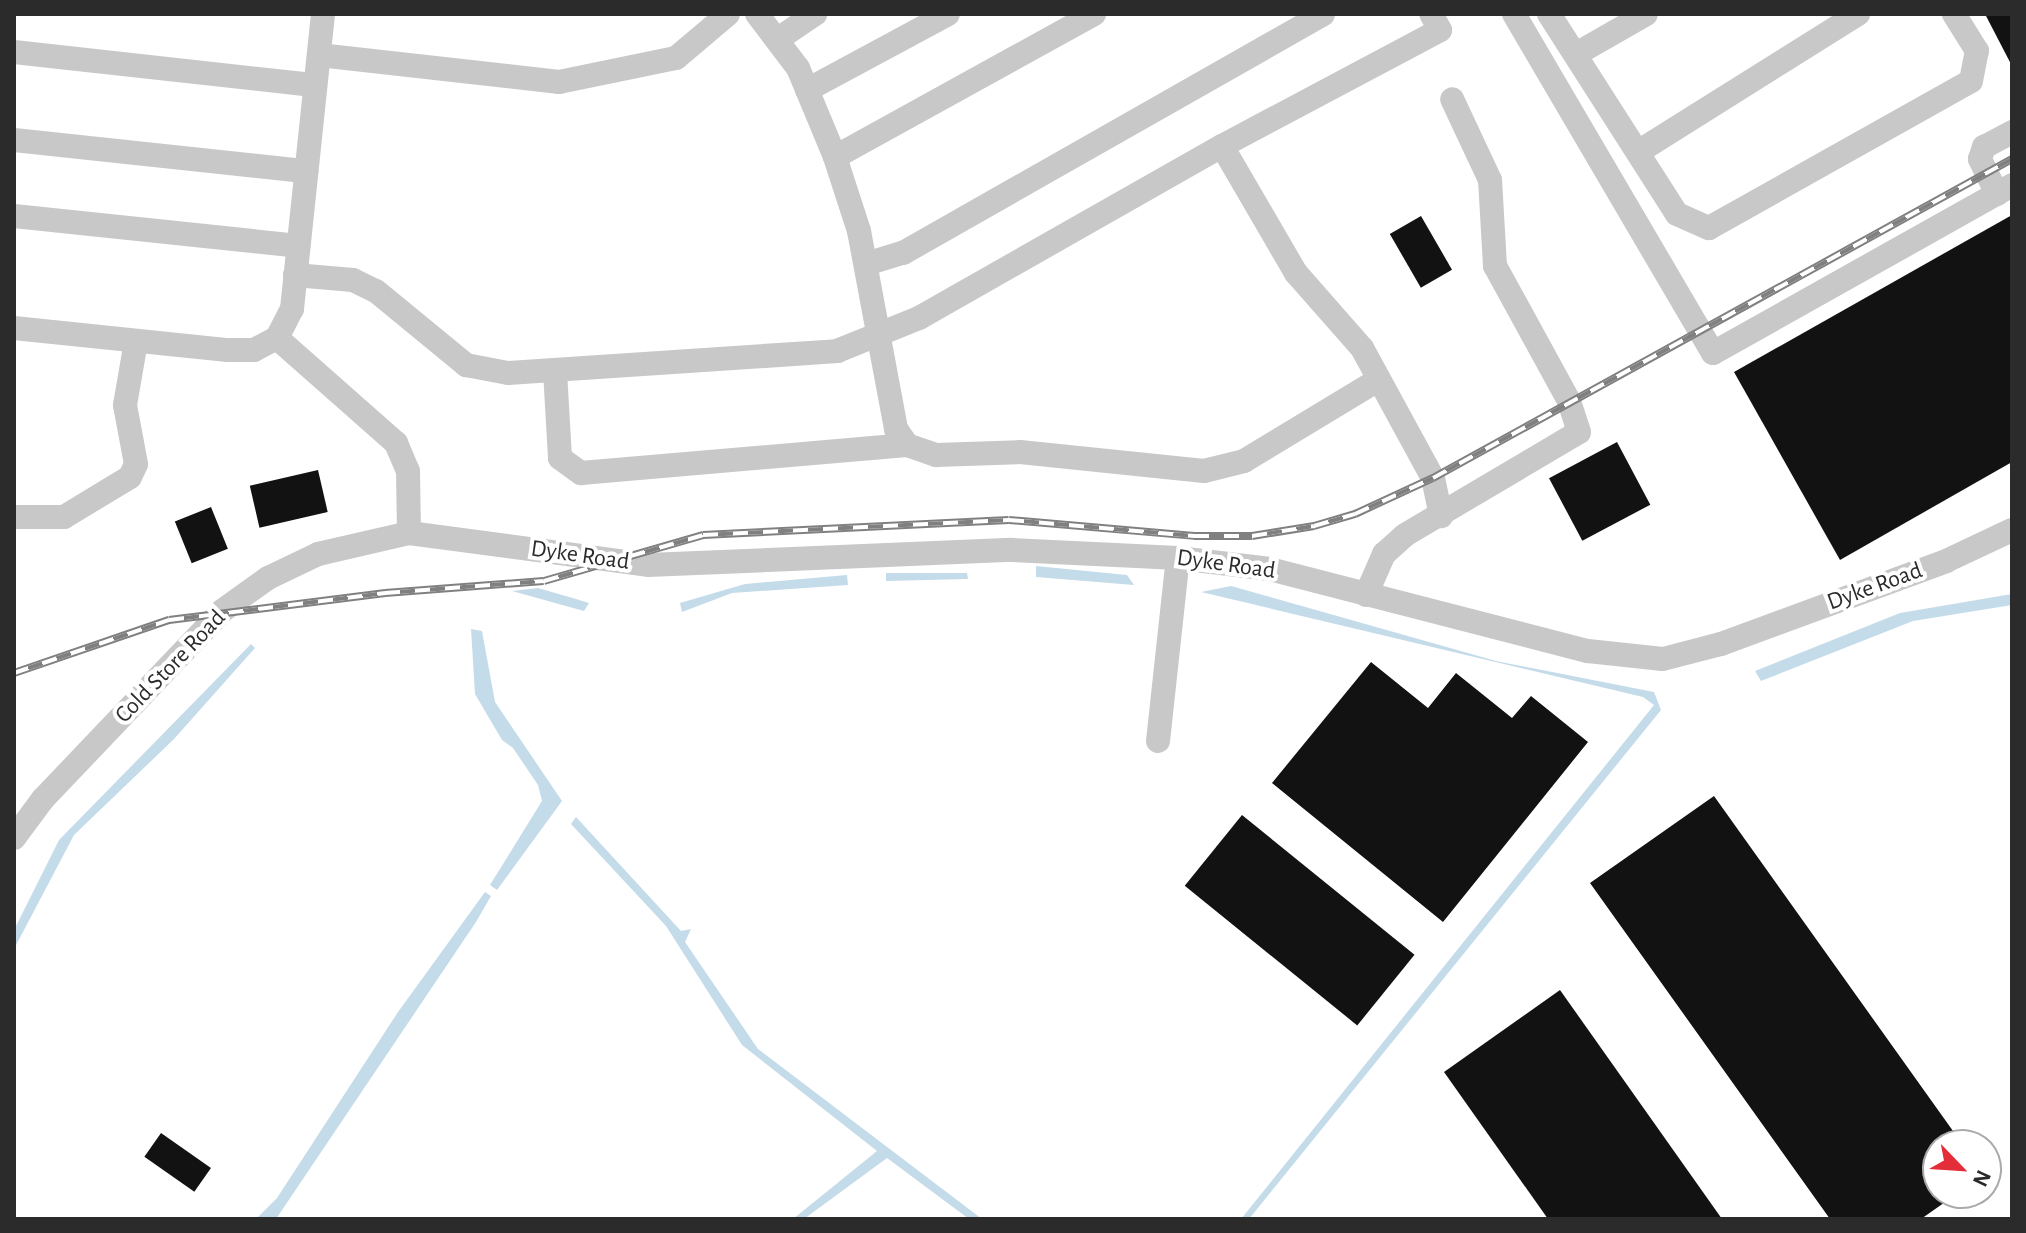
<!DOCTYPE html>
<html>
<head>
<meta charset="utf-8">
<style>
	body { margin:0 }
	#map { position:relative; width:2026px; height:1233px; overflow:hidden; background:#fff; font-family:"Alegreya Sans",sans-serif }
	div>[style] { position:absolute }
	.water>* { inset:0; background:#c4dbea }
	.building>* { inset:0; background:#121212; transform-origin:0 0 }
	.minor>* { height:24px; margin:-12px; padding:0 12px; transform-origin:12px; border-radius:12px; background:#c8c8c8 }
	.rail>* { height:8px; margin-top:-4px; transform-origin:0; background:repeating-linear-gradient(90deg,#fff 0 15px,#808080 0 30px); box-sizing:border-box; border-block:2px solid #808080 }
	span { translate:-50% -50%; white-space:nowrap; text-align:center; line-height:1.15; -webkit-text-stroke:8px #fff; paint-order:stroke }
	.street-label { font-size:24px; color:#2b2b2b }
	.frame { position:absolute; inset:0; border:16px solid #2b2b2b; pointer-events:none }
	.north { position:absolute; left:1922px; top:1129px; width:80px; height:80px; box-sizing:border-box; background:#fff; border:2px solid #aaa; border-radius:50%; rotate:115deg; font-size:22px; font-weight:700; line-height:32px; text-align:center; color:#2b2b2b }
	.north::after { content:''; display:block; margin:auto; width:28px; height:36px; background:#e32d39; clip-path:polygon(50% 0,100% 100%,50% 72%,0 100%) }
</style>
</head>
<body>
<div id="map">
	<div class="water">
		<i style="clip-path:polygon(1036px 566px,1127px 575px,1134px 585px,1036px 577px)"></i>
		<i style="clip-path:polygon(886px 573px,967px 573px,968px 579px,886px 581px)"></i>
		<i style="clip-path:polygon(847px 575px,848px 585px,732px 593px,682px 612px,680px 603px,745px 584px)"></i>
		<i style="clip-path:polygon(1231px 586px,1496px 661px,1654px 692px,1661px 710px,1249px 1219px,1241px 1219px,1654px 705px,1643px 697px,1201px 592px)"></i>
		<i style="clip-path:polygon(538px 588px,576px 599px,589px 603px,584px 611px,512px 591px)"></i>
		<i style="clip-path:polygon(2012px 594px,2012px 605px,1913px 621px,1761px 681px,1755px 671px,1900px 613px)"></i>
		<i style="clip-path:polygon(471px 629px,482px 631px,495px 702px,562px 801px,497px 890px,490px 885px,542px 801px,538px 785px,513px 748px,502px 740px,475px 694px)"></i>
		<i style="clip-path:polygon(251px 644px,255px 648px,174px 739px,74px 835px,14px 949px,14px 930px,59px 840px)"></i>
		<i style="clip-path:polygon(576px 817px,681px 931px,691px 929px,685px 942px,758px 1049px,982px 1219px,969px 1219px,887px 1158px,804px 1219px,793px 1219px,877px 1151px,742px 1045px,666px 926px,571px 824px)"></i>
		<i style="clip-path:polygon(485px 892px,491px 896px,476px 922px,276px 1219px,256px 1219px,277px 1198px,398px 1012px)"></i>
	</div>
	<div class="building">
		<i style="clip-path:polygon(1985px 14px,2012px 14px,2012px 66px)"></i>
		<i style="clip-path:polygon(2012px 215px,2012px 462px,1840px 560px,1734px 372px)"></i>
		<i style="left:1421px;top:216px;width:62px;height:36px;rotate:60deg"></i>
		<i style="left:1617px;top:442px;width:71px;height:77px;rotate:62deg"></i>
		<i style="left:318px;top:470px;width:43px;height:70px;rotate:77deg"></i>
		<i style="left:211px;top:507px;width:45px;height:39px;rotate:68deg"></i>
		<i style="clip-path:polygon(1371px 662px,1428px 708px,1456px 673px,1512px 718px,1531px 696px,1588px 742px,1443px 922px,1272px 783px)"></i>
		<i style="clip-path:polygon(1714px 796px,1963px 1145px,1938px 1145px,1938px 1193px,1958px 1193px,1921px 1219px,1830px 1219px,1590px 883px)"></i>
		<i style="left:1242px;top:815px;width:222px;height:91px;rotate:39deg"></i>
		<i style="clip-path:polygon(1560px 990px,1722px 1219px,1548px 1219px,1444px 1072px)"></i>
		<i style="left:161px;top:1133px;width:61px;height:29px;rotate:35deg"></i>
	</div>
	<div class="minor">
		<i style="left:757px;top:14px;width:68px;rotate:52.8deg"></i>
		<i style="left:798px;top:68px;width:96px;rotate:67.4deg"></i>
		<i style="left:835px;top:157px;width:78px;rotate:72deg"></i>
		<i style="left:859px;top:231px;width:201px;rotate:79.4deg"></i>
		<i style="left:896px;top:429px;width:19px;rotate:55deg"></i>
		<i style="left:907px;top:445px;width:31px;rotate:19deg"></i>
		<i style="left:936px;top:455px;width:84px;rotate:-2deg"></i>
		<i style="left:1020px;top:452px;width:185px;rotate:5.9deg"></i>
		<i style="left:1204px;top:471px;width:41px;rotate:-14deg"></i>
		<i style="left:1244px;top:461px;width:157px;rotate:-31.2deg"></i>
		<i style="left:1514px;top:14px;width:393px;rotate:59.6deg"></i>
		<i style="left:1713px;top:353px;width:343px;rotate:-29.3deg"></i>
		<i style="left:1549px;top:14px;width:237px;rotate:57.4deg"></i>
		<i style="left:1677px;top:214px;width:35px;rotate:24deg"></i>
		<i style="left:1709px;top:228px;width:300px;rotate:-29.3deg"></i>
		<i style="left:1971px;top:81px;width:31px;rotate:-79deg"></i>
		<i style="left:1977px;top:51px;width:44px;rotate:-121.9deg"></i>
		<i style="left:778px;top:39px;width:45px;rotate:-34deg"></i>
		<i style="left:14px;top:52px;width:303px;rotate:6.3deg"></i>
		<i style="left:1578px;top:53px;width:78px;rotate:-29.8deg"></i>
		<i style="left:319px;top:55px;width:242px;rotate:6.4deg"></i>
		<i style="left:559px;top:82px;width:119px;rotate:-11.6deg"></i>
		<i style="left:676px;top:58px;width:68px;rotate:-40.2deg"></i>
		<i style="left:807px;top:90px;width:160px;rotate:-28.3deg"></i>
		<i style="left:14px;top:140px;width:294px;rotate:6.1deg"></i>
		<i style="left:1222px;top:146px;width:147px;rotate:59.8deg"></i>
		<i style="left:1296px;top:273px;width:100px;rotate:48.7deg"></i>
		<i style="left:1362px;top:348px;width:148px;rotate:61.4deg"></i>
		<i style="left:1433px;top:478px;width:39px;rotate:78deg"></i>
		<i style="left:1638px;top:152px;width:260px;rotate:-32.1deg"></i>
		<i style="left:835px;top:157px;width:296px;rotate:-28.9deg"></i>
		<i style="left:1997px;top:194px;width:39px;rotate:-116deg"></i>
		<i style="left:1980px;top:159px;width:13px;rotate:-72deg"></i>
		<i style="left:1984px;top:147px;width:32px;rotate:-28deg"></i>
		<i style="left:14px;top:216px;width:286px;rotate:6deg"></i>
		<i style="left:866px;top:264px;width:39px;rotate:-17deg"></i>
		<i style="left:903px;top:253px;width:483px;rotate:-29.6deg"></i>
		<i style="left:295px;top:275px;width:58px;rotate:4.9deg"></i>
		<i style="left:353px;top:280px;width:25px;rotate:26deg"></i>
		<i style="left:376px;top:291px;width:117px;rotate:39.4deg"></i>
		<i style="left:466px;top:365px;width:43px;rotate:10.8deg"></i>
		<i style="left:508px;top:373px;width:330px;rotate:-3.8deg"></i>
		<i style="left:837px;top:351px;width:88px;rotate:-21.9deg"></i>
		<i style="left:919px;top:318px;width:348px;rotate:-29.6deg"></i>
		<i style="left:1222px;top:146px;width:247px;rotate:-28deg"></i>
		<i style="left:1440px;top:30px;width:18px;rotate:-119deg"></i>
		<i style="left:14px;top:328px;width:215px;rotate:5.9deg"></i>
		<i style="left:228px;top:350px;width:26px"></i>
		<i style="left:254px;top:350px;width:26px;rotate:-28deg"></i>
		<i style="left:277px;top:338px;width:33px;rotate:-63deg"></i>
		<i style="left:292px;top:309px;width:297px;rotate:-84deg"></i>
		<i style="left:277px;top:338px;width:159px;rotate:41.4deg"></i>
		<i style="left:396px;top:443px;width:30px;rotate:67deg"></i>
		<i style="left:408px;top:471px;width:62px;rotate:89.1deg"></i>
		<i style="left:555px;top:371px;width:87px;rotate:86.7deg"></i>
		<i style="left:560px;top:458px;width:26px;rotate:36deg"></i>
		<i style="left:581px;top:473px;width:327px;rotate:-4.9deg"></i>
		<i style="left:14px;top:517px;width:50px"></i>
		<i style="left:64px;top:517px;width:77px;rotate:-31.2deg"></i>
		<i style="left:130px;top:477px;width:14px;rotate:-65deg"></i>
		<i style="left:136px;top:464px;width:60px;rotate:-100.6deg"></i>
		<i style="left:125px;top:405px;width:65px;rotate:-80.2deg"></i>
		<i style="left:1366px;top:595px;width:45px;rotate:-66.3deg"></i>
		<i style="left:1384px;top:554px;width:28px;rotate:-42deg"></i>
		<i style="left:1405px;top:535px;width:202px;rotate:-30.6deg"></i>
		<i style="left:1579px;top:432px;width:33px;rotate:-108deg"></i>
		<i style="left:1569px;top:401px;width:154px;rotate:-118.7deg"></i>
		<i style="left:1495px;top:266px;width:86px;rotate:-93.3deg"></i>
		<i style="left:1490px;top:180px;width:89px;rotate:-115.1deg"></i>
		<i style="left:1158px;top:741px;width:184px;rotate:-83.8deg"></i>
		<i style="left:14px;top:838px;width:49px;rotate:-53.4deg"></i>
		<i style="left:43px;top:799px;width:260px;rotate:-46.4deg"></i>
		<i style="left:222px;top:611px;width:57px;rotate:-35.7deg"></i>
		<i style="left:268px;top:578px;width:55px;rotate:-25.6deg"></i>
		<i style="left:318px;top:554px;width:93px;rotate:-13deg"></i>
		<i style="left:409px;top:533px;width:241px;rotate:7.6deg"></i>
		<i style="left:648px;top:565px;width:364px;rotate:-2.4deg"></i>
		<i style="left:1012px;top:550px;width:166px;rotate:2.8deg"></i>
		<i style="left:1178px;top:558px;width:93px;rotate:6.8deg"></i>
		<i style="left:1270px;top:569px;width:328px;rotate:14.5deg"></i>
		<i style="left:1588px;top:651px;width:75px;rotate:6.1deg"></i>
		<i style="left:1663px;top:659px;width:60px;rotate:-14.5deg"></i>
		<i style="left:1721px;top:644px;width:240px;rotate:-20.2deg"></i>
		<i style="left:1946px;top:561px;width:73px;rotate:-25.2deg"></i>
	</div>
	<div class="rail">
		<i style="left:14px;top:673px;width:164px;rotate:-18.9deg"></i>
		<i style="left:169px;top:620px;width:218px;rotate:-7.1deg"></i>
		<i style="left:385px;top:593px;width:159px;rotate:-4.3deg"></i>
		<i style="left:544px;top:581px;width:166px;rotate:-16.1deg"></i>
		<i style="left:703px;top:535px;width:306px;rotate:-2.8deg"></i>
		<i style="left:1009px;top:520px;width:186px;rotate:4.9deg"></i>
		<i style="left:1194px;top:536px;width:58px"></i>
		<i style="left:1252px;top:536px;width:63px;rotate:-9.2deg"></i>
		<i style="left:1314px;top:526px;width:43px;rotate:-16.3deg"></i>
		<i style="left:1355px;top:514px;width:86px;rotate:-24.8deg"></i>
		<i style="left:1433px;top:478px;width:661px;rotate:-28.85deg"></i>
	</div>
	<div class="street-label">
		<span style="left:580px;top:556px;rotate:8deg">Dyke Road</span>
		<span style="left:1226px;top:565px;rotate:8deg">Dyke Road</span>
		<span style="left:1875px;top:587px;rotate:-20deg">Dyke Road</span>
		<span style="left:171px;top:667px;rotate:-46deg">Cold Store Road</span>
	</div>
	<div class="frame"></div>
	<div class="north">N</div>
</div>
</body>
</html>
